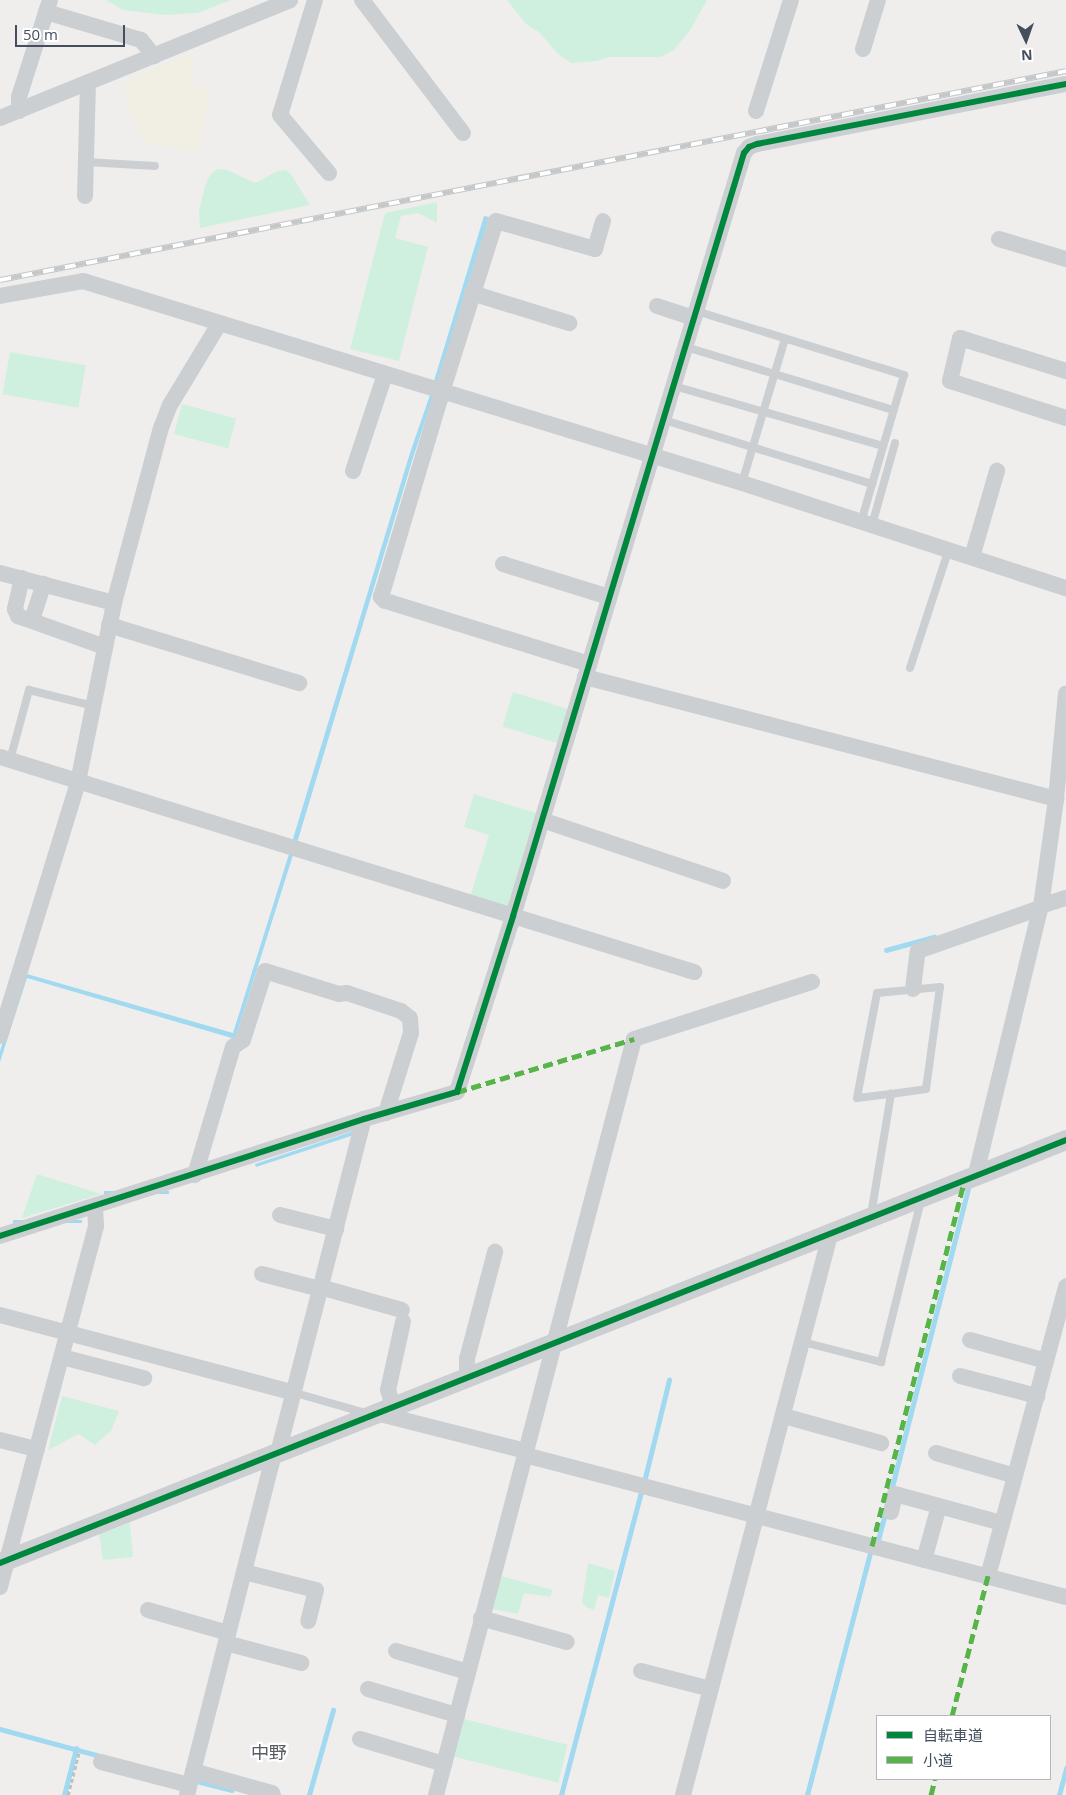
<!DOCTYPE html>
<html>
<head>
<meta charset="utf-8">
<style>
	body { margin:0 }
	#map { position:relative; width:1066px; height:1795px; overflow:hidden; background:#efeeed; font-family:"Open Sans","Noto Sans JP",sans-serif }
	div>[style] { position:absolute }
	.green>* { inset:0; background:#d0f0df; transform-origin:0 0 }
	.sand>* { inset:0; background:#f1eee3 }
	.water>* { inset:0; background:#a1d9f0; transform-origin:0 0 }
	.stream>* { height:4.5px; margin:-2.25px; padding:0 2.25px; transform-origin:2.25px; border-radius:2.25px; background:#a1d9f0 }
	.path>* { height:2.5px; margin-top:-1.25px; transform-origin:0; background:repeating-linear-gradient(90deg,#b7c4c2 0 4px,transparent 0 6.5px) }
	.service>* { height:8px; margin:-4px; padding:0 4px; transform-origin:4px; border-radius:4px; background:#cccfd2 }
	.minor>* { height:16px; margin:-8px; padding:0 8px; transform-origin:8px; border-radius:8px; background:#cccfd2 }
	.tertiary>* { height:20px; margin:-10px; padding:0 10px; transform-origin:10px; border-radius:10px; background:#cccfd2 }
	.rail>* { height:5.5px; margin-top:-2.75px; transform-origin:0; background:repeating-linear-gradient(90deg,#fff 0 11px,#c5c7c9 0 22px); box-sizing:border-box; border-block:1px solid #c5c7c9 }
	.quiet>* { height:5px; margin-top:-2.5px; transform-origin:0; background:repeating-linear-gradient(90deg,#57b448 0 10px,transparent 0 15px) }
	.cycleway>* { height:6px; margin:-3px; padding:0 3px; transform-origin:3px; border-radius:3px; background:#00873e }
	span { translate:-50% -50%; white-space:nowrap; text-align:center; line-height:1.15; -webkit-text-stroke:4.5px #fff; paint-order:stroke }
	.quarter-label { font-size:18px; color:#595c62 }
	.legend { position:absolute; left:876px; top:1715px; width:175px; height:65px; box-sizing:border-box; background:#fff; border:1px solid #b4b8be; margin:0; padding:6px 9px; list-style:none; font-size:15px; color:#444e5c }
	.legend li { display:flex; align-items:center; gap:10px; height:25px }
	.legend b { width:25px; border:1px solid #b4b8be }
	.north { position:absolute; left:1001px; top:15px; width:50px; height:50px; -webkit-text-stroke:4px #fff; paint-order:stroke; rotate:177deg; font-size:14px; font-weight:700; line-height:20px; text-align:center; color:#444e5c }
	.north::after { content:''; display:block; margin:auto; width:18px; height:22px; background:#444e5c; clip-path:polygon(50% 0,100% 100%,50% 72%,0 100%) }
	.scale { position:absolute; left:15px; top:25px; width:110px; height:22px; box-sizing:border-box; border:2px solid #444e5c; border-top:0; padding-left:6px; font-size:15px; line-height:18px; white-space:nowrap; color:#444e5c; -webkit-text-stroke:4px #fff; paint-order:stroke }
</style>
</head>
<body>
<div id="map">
	<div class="green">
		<i style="clip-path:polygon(106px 0,231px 0,198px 13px,164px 15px,123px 10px)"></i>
		<i style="clip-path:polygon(507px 0,707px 0,691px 29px,674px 50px,661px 57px,610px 57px,597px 61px,571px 63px,557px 53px,539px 32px,526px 24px)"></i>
		<i style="clip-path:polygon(225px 169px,255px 183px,278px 171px,285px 170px,291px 174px,310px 205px,200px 228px,199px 212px,205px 186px,210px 175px,216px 170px)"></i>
		<i style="clip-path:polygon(437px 202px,437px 223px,418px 213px,401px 216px,395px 238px,428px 247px,399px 361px,350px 349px,385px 213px)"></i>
		<i style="left:10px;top:352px;width:77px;height:43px;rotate:10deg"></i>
		<i style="left:182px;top:404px;width:56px;height:31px;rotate:15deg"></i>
		<i style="left:513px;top:692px;width:59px;height:36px;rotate:17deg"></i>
		<i style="clip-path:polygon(474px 794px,536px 813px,507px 908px,470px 897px,489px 835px,464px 827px)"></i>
		<i style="clip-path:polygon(37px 1174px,101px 1194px,22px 1218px)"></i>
		<i style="clip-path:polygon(62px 1396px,119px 1411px,111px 1431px,95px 1445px,79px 1434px,48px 1450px)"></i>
		<i style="clip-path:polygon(130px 1523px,133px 1557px,103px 1560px,99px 1534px)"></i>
		<i style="clip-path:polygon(588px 1563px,615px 1571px,609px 1598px,598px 1595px,594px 1610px,586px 1607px,582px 1602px)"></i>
		<i style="clip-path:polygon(501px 1576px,553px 1590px,550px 1597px,524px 1593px,518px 1614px,492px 1609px)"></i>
		<i style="left:460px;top:1718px;width:111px;height:39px;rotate:14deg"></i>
	</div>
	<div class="sand">
		<i style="clip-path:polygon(195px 52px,189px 84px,212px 90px,196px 153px,144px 142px,129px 109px,125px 81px)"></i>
	</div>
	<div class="water">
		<i style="clip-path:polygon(484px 216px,489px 217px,438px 382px,434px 381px)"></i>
		<i style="clip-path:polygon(430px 395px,433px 397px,413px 458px,297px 843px,292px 842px,410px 453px)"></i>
		<i style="clip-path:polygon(289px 854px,293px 855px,235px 1039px,27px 978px,0 1062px,0 1051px,23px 976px,27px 974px,233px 1033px)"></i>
		<i style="clip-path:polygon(354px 1131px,354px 1135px,256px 1167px,255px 1164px)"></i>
		<i style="left:169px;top:1191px;width:3px;height:65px;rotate:90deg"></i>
		<i style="left:82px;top:1220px;width:3px;height:69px;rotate:90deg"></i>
	</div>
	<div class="stream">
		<i style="left:886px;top:950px;width:50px;rotate:-15.2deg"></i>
		<i style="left:644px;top:1482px;width:105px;rotate:-76.2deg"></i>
		<i style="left:891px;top:1491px;width:311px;rotate:-75.7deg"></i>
		<i style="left:878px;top:1540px;width:31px;rotate:-75deg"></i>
		<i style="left:0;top:1729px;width:105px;rotate:15deg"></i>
		<i style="left:193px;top:1780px;width:40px;rotate:14.4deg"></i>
		<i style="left:64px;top:1795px;width:48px;rotate:-75.4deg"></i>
		<i style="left:309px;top:1795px;width:88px;rotate:-74.2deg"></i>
		<i style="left:561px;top:1795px;width:317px;rotate:-75.2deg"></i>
		<i style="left:807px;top:1795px;width:250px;rotate:-75.4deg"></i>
		<i style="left:1059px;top:1795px;width:28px;rotate:-75deg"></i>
	</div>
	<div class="path">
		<i style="left:68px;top:1795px;width:44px;rotate:-75.7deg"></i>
	</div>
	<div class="service">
		<i style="left:86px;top:162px;width:69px;rotate:3.3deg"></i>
		<i style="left:696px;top:311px;width:218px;rotate:17.1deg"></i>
		<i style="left:904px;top:375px;width:153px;rotate:106.3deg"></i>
		<i style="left:686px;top:347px;width:217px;rotate:16.9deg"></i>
		<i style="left:674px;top:386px;width:217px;rotate:16deg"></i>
		<i style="left:664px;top:420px;width:218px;rotate:17.1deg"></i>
		<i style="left:742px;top:483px;width:150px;rotate:-73.4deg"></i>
		<i style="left:872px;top:525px;width:85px;rotate:-74.3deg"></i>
		<i style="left:910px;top:668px;width:125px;rotate:-71.9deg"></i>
		<i style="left:10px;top:760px;width:73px;rotate:-74.8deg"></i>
		<i style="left:29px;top:690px;width:66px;rotate:14deg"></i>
		<i style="left:871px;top:1215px;width:123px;rotate:-80.6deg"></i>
		<i style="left:891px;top:1094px;width:35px;rotate:-8deg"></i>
		<i style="left:926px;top:1089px;width:103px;rotate:-82.2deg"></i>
		<i style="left:940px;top:987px;width:63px;rotate:174.6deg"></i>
		<i style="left:877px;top:993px;width:107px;rotate:100.8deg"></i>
		<i style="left:857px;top:1098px;width:34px;rotate:-7deg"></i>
		<i style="left:803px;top:1342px;width:81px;rotate:14.4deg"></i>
		<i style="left:881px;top:1362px;width:167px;rotate:-76.1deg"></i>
		<i style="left:292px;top:1392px;width:76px;rotate:16deg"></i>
	</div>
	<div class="minor">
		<i style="left:315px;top:0;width:120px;rotate:106.9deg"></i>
		<i style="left:280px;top:115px;width:76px;rotate:49.8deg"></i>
		<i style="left:362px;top:0;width:167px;rotate:52.8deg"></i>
		<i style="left:46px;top:12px;width:99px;rotate:16.4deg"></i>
		<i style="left:141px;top:40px;width:21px;rotate:51deg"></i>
		<i style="left:863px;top:49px;width:51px;rotate:-73deg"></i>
		<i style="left:19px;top:111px;width:14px;rotate:-90deg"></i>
		<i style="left:19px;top:97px;width:102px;rotate:-72.3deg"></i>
		<i style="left:756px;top:111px;width:116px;rotate:-72.5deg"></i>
		<i style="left:0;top:118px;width:313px;rotate:-22.1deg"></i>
		<i style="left:85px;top:196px;width:113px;rotate:-88.5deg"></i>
		<i style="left:999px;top:239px;width:70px;rotate:16.6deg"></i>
		<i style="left:472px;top:293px;width:102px;rotate:17.2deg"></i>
		<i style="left:0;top:296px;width:84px;rotate:-10.2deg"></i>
		<i style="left:83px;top:281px;width:689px;rotate:17.04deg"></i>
		<i style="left:742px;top:483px;width:341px;rotate:18deg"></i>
		<i style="left:657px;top:306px;width:39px;rotate:18deg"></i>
		<i style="left:1066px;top:371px;width:111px;rotate:-162.7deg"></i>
		<i style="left:960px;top:338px;width:44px;rotate:103.1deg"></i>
		<i style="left:950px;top:381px;width:122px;rotate:17.7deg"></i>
		<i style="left:353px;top:471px;width:102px;rotate:-71.7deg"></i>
		<i style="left:972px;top:557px;width:90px;rotate:-73.8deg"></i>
		<i style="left:503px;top:564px;width:111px;rotate:17.3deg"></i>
		<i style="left:0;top:573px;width:118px;rotate:14.7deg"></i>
		<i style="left:22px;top:578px;width:32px;rotate:103deg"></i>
		<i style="left:15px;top:609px;width:8px;rotate:67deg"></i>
		<i style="left:18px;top:616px;width:92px;rotate:19.6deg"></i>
		<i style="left:32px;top:620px;width:38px;rotate:-72deg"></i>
		<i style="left:109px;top:625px;width:199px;rotate:17deg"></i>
		<i style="left:589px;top:664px;width:214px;rotate:-162.8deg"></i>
		<i style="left:385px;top:601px;width:6px;rotate:-135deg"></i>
		<i style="left:381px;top:597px;width:214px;rotate:-73.4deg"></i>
		<i style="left:442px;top:392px;width:179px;rotate:-72.5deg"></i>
		<i style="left:496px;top:221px;width:103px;rotate:15.8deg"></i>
		<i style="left:595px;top:249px;width:29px;rotate:-74deg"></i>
		<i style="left:585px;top:677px;width:487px;rotate:14.5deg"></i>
		<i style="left:0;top:757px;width:727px;rotate:17.21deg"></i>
		<i style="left:542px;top:820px;width:191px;rotate:18.6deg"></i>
		<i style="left:1041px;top:906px;width:26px;rotate:-18deg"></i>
		<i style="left:913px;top:989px;width:38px;rotate:-83deg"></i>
		<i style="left:918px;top:951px;width:129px;rotate:-19.4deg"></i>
		<i style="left:0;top:1036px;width:266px;rotate:-72.9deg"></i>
		<i style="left:78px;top:782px;width:183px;rotate:-78.6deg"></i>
		<i style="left:114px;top:603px;width:181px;rotate:-75deg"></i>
		<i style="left:161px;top:428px;width:25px;rotate:-69deg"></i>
		<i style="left:170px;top:405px;width:95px;rotate:-58.8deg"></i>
		<i style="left:195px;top:1175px;width:134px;rotate:-73.5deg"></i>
		<i style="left:233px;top:1047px;width:12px;rotate:-35deg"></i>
		<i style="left:243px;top:1040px;width:72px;rotate:-72.3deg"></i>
		<i style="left:265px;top:971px;width:77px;rotate:17.3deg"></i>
		<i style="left:339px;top:994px;width:8px;rotate:-7deg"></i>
		<i style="left:347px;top:993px;width:57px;rotate:18.4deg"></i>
		<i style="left:401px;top:1011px;width:11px;rotate:38deg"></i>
		<i style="left:410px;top:1018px;width:15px;rotate:86deg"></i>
		<i style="left:411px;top:1033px;width:84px;rotate:107.4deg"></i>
		<i style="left:975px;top:1178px;width:280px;rotate:-76.4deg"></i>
		<i style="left:1041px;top:906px;width:108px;rotate:-82deg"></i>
		<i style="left:1056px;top:799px;width:106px;rotate:-84.6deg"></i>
		<i style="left:280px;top:1215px;width:58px;rotate:14deg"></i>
		<i style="left:0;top:1236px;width:382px;rotate:-17.8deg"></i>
		<i style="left:364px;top:1119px;width:97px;rotate:-16.2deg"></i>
		<i style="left:457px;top:1092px;width:185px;rotate:-72.3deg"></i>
		<i style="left:513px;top:916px;width:797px;rotate:-73.16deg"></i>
		<i style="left:744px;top:153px;width:8px;rotate:-50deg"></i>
		<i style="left:749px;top:147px;width:9px;rotate:-21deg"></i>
		<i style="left:757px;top:144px;width:315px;rotate:-11deg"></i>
		<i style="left:262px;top:1274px;width:60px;rotate:14.5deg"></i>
		<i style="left:320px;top:1287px;width:85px;rotate:15.7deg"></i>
		<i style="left:0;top:1315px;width:302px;rotate:14.8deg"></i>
		<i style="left:970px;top:1340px;width:79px;rotate:15.4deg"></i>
		<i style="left:62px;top:1357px;width:85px;rotate:14.4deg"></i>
		<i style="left:960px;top:1376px;width:80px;rotate:14.6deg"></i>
		<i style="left:467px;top:1379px;width:20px;rotate:-90deg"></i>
		<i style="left:467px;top:1359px;width:111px;rotate:-75.3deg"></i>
		<i style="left:393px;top:1407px;width:18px;rotate:-106deg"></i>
		<i style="left:388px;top:1390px;width:70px;rotate:-77.6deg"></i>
		<i style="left:376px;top:1413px;width:155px;rotate:14.2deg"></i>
		<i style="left:784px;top:1416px;width:101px;rotate:15.6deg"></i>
		<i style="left:0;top:1440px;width:38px;rotate:14deg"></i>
		<i style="left:278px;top:1453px;width:345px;rotate:-75.6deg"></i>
		<i style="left:936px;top:1453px;width:82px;rotate:16.2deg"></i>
		<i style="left:525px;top:1455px;width:559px;rotate:14.71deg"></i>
		<i style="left:891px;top:1512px;width:18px;rotate:-77deg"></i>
		<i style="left:895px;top:1494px;width:111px;rotate:15.2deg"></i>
		<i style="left:924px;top:1560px;width:56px;rotate:-74.5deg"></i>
		<i style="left:244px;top:1572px;width:74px;rotate:14deg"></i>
		<i style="left:316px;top:1590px;width:32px;rotate:104deg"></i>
		<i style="left:988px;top:1576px;width:300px;rotate:-74.9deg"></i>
		<i style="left:0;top:1587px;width:374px;rotate:-75.1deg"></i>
		<i style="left:96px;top:1226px;width:20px;rotate:-93deg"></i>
		<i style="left:148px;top:1610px;width:83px;rotate:16deg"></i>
		<i style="left:481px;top:1618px;width:89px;rotate:15.6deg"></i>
		<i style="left:226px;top:1643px;width:78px;rotate:14.9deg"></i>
		<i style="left:396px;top:1651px;width:75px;rotate:16.3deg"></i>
		<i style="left:641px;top:1671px;width:72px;rotate:14.4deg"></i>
		<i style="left:368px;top:1689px;width:93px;rotate:16.3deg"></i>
		<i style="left:360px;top:1739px;width:88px;rotate:16.6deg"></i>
		<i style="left:101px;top:1762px;width:91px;rotate:14.6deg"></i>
		<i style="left:193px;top:1771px;width:82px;rotate:15.6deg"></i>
		<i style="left:272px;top:1793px;width:2px;rotate:63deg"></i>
		<i style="left:187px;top:1795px;width:352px;rotate:-75.7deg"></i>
		<i style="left:436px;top:1795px;width:781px;rotate:-75.32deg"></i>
		<i style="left:634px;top:1039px;width:187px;rotate:-17.8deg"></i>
		<i style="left:683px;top:1795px;width:579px;rotate:-75.29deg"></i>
	</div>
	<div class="tertiary">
		<i style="left:0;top:1563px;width:1147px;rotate:-21.64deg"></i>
	</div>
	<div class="rail">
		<i style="left:0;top:280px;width:1086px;rotate:-11.09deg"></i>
	</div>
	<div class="quiet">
		<i style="left:457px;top:1092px;width:185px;rotate:-16.7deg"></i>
		<i style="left:872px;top:1546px;width:375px;rotate:-75.8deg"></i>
		<i style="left:952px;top:1716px;width:145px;rotate:-75.6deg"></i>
		<i style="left:931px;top:1795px;width:16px;rotate:-76deg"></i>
	</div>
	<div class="cycleway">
		<i style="left:0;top:1236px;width:382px;rotate:-17.8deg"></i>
		<i style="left:364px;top:1119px;width:97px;rotate:-16.2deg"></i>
		<i style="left:457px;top:1092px;width:185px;rotate:-72.3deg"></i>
		<i style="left:513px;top:916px;width:797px;rotate:-73.16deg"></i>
		<i style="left:744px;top:153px;width:8px;rotate:-50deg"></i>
		<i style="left:749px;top:147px;width:9px;rotate:-21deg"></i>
		<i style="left:757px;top:144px;width:315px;rotate:-11deg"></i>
		<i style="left:0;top:1563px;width:1147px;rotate:-21.64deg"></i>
	</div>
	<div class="quarter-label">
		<span style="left:269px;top:1752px">中野</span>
	</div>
	<ul class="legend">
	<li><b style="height:6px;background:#00873e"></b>自転車道</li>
	<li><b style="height:6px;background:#57b448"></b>小道</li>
	</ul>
	<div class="north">N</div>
	<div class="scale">50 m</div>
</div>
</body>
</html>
